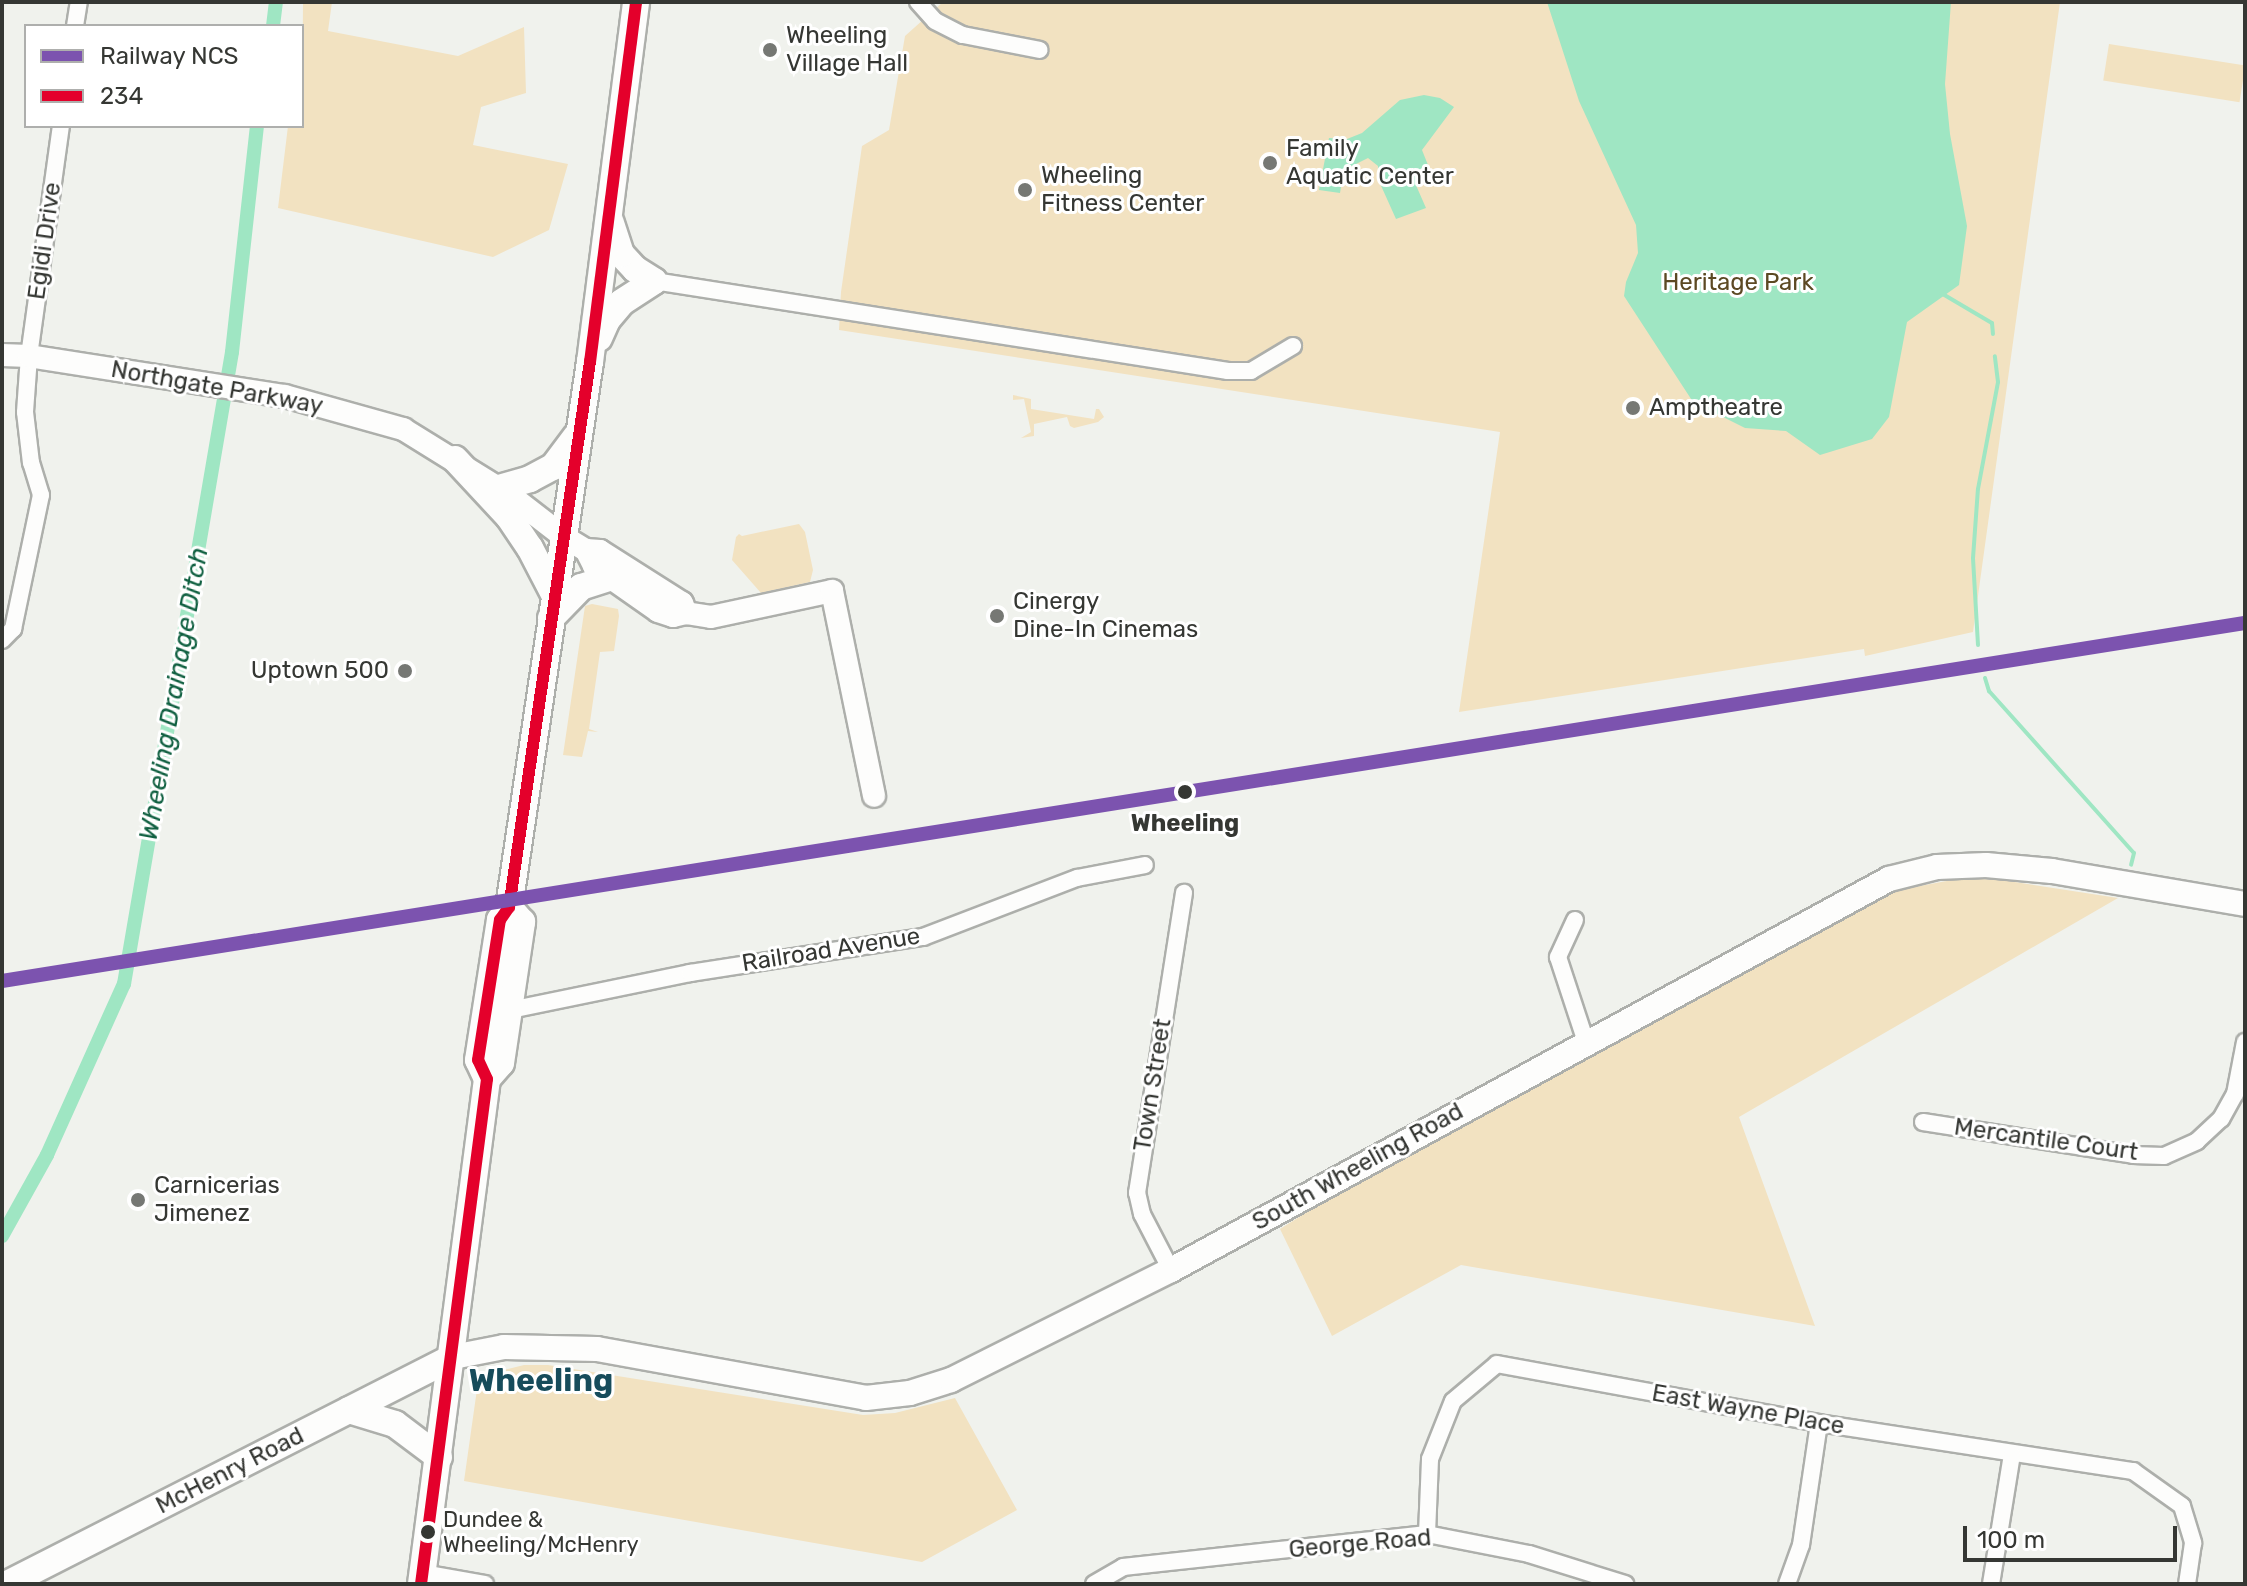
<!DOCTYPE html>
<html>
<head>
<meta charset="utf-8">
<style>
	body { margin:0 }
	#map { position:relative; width:2247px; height:1586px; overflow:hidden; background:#f0f2ed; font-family:Rubik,sans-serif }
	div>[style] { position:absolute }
	.green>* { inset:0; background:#f2e2c1; transform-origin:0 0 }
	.water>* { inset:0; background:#9fe6c3 }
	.stream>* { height:4px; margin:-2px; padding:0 2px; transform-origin:2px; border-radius:2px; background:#9fe6c3 }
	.canal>* { height:14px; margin:-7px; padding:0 7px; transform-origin:7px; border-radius:7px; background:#9fe6c3 }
	.roads { filter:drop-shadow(2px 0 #adafab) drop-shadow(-2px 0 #adafab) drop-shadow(0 2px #adafab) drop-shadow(0 -2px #adafab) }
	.minor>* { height:16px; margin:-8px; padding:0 8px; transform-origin:8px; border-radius:8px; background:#fdfdfc }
	.tertiary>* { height:22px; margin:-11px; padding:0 11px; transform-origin:11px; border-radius:11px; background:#fdfdfc }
	.secondary>* { height:24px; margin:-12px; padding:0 12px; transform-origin:12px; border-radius:12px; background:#fdfdfc }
	.primary>* { height:26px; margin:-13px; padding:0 13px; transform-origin:13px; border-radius:13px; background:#fdfdfc }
	.bus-1>* { height:12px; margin:-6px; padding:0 6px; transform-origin:6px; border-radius:6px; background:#e4002b }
	.rail-1>* { height:14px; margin:-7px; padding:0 7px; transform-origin:7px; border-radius:7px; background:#7c53af }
	.dots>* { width:22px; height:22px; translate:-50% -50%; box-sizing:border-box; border:4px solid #fff; border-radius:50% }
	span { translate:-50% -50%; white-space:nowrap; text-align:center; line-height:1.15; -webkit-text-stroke:6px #fff; paint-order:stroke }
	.bus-label { font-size:22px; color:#353733 }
	.left { translate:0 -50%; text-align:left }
	.poi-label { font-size:24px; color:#353733 }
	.right { translate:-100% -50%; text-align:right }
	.street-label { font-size:24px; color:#353733 }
	.park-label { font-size:24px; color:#5c4923 }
	.stop-label { font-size:24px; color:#353733; font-weight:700 }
	.water-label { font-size:26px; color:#106041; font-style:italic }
	.district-label { font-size:32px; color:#174c5b; font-weight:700 }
	.frame { position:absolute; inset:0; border:4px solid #353733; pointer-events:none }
	.legend { position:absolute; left:24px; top:24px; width:280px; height:104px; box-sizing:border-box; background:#fff; border:2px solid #aeafad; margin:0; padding:10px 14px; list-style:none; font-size:24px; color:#353733 }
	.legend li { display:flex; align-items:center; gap:16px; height:40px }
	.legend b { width:40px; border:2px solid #aeafad }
	.scale { position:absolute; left:1963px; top:1526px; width:214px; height:36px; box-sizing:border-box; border:4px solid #353733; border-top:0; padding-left:10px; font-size:24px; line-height:28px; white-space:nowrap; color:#353733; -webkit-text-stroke:6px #fff; paint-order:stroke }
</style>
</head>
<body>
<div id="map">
	<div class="green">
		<i style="clip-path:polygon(303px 2px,332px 2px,328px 31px,458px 56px,524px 27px,526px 93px,481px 107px,473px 145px,568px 164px,549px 230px,493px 257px,278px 208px,288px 126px,302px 126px)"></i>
		<i style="clip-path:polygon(943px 2px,2060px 2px,1973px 632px,1865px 656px,1864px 649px,1459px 712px,1500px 432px,839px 330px,841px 292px,862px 146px,889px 130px,905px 36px)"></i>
		<i style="left:2109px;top:44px;width:138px;height:37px;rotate:9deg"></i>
		<i style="clip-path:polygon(1013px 395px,1031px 399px,1031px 409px,1094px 419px,1096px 409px,1099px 409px,1104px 417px,1098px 422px,1074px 428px,1070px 426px,1067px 417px,1034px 424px,1034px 436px,1021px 438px,1031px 432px,1024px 399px,1013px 400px)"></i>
		<i style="clip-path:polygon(799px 524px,805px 532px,813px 570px,810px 582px,761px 593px,732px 560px,736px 537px,739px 534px,742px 536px)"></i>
		<i style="clip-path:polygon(592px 604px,618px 609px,619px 616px,614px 651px,600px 652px,589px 729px,598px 732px,588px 731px,582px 757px,563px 755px,585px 606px)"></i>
		<i style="clip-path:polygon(1963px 878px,2002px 880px,2118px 898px,1739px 1117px,1815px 1326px,1461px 1265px,1332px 1336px,1280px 1229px,1382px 1165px,1882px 893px)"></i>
		<i style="clip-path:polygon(524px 1365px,548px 1365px,863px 1415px,895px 1413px,955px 1398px,1017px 1510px,922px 1562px,464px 1481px,478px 1382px,487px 1374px)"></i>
	</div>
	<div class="water">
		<i style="clip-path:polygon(1547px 2px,1951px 2px,1945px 84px,1950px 134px,1967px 226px,1959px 285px,1907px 322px,1889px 417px,1872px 439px,1820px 455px,1786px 431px,1745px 428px,1693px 402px,1624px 296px,1626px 282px,1638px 253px,1636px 225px,1579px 101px)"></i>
		<i style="clip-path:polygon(1424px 95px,1440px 98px,1454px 107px,1422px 150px,1432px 175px,1415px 183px,1426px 208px,1396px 219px,1378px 179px,1378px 166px,1368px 158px,1350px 167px,1343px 175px,1340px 193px,1319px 190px,1329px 138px,1347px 139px,1362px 133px,1400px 100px)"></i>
	</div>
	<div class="stream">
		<i style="left:1941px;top:293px;width:59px;rotate:30.5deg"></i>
		<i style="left:1992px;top:323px;width:11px;rotate:85deg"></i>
		<i style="left:1978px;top:645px;width:87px;rotate:-93.3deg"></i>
		<i style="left:1973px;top:558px;width:69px;rotate:-85.9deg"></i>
		<i style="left:1978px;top:489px;width:109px;rotate:-79.4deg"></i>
		<i style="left:1998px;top:382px;width:26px;rotate:-97deg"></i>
		<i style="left:1985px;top:678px;width:14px;rotate:73deg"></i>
		<i style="left:1989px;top:691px;width:217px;rotate:48.2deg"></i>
		<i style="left:2134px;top:853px;width:12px;rotate:104deg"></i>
	</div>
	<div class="canal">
		<i style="left:273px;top:26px;width:24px;rotate:-83deg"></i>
		<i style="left:2px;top:1236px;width:93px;rotate:-60.9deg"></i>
		<i style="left:47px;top:1155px;width:188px;rotate:-65.8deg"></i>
		<i style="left:124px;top:984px;width:641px;rotate:-80.3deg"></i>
		<i style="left:232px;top:352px;width:227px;rotate:-83.7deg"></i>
	</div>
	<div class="roads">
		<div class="minor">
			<i style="left:918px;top:2px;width:25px;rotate:48deg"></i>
			<i style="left:935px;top:21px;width:31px;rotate:27deg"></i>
			<i style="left:963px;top:35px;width:78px;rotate:11deg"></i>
			<i style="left:75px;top:26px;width:24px;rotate:-81deg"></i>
			<i style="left:654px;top:281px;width:581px;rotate:8.91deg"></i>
			<i style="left:1228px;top:371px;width:23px"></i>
			<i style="left:1251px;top:371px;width:49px;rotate:-30.8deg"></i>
			<i style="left:2px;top:640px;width:16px;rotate:-45deg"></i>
			<i style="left:13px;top:629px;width:137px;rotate:-78.2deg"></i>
			<i style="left:41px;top:495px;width:34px;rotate:-107deg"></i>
			<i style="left:31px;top:463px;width:51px;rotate:-96.7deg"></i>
			<i style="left:25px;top:412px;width:56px;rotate:-85.9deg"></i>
			<i style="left:29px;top:356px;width:232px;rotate:-82.1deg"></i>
			<i style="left:1575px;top:920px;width:41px;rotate:114.7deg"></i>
			<i style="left:1558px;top:957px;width:89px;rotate:71.8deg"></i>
			<i style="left:510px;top:1010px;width:184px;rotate:-11.6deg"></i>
			<i style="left:690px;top:973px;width:236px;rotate:-8.8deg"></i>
			<i style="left:923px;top:937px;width:165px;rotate:-21deg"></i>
			<i style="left:1077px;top:878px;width:69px;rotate:-10.8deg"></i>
			<i style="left:1923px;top:1122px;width:213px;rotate:8.9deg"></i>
			<i style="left:2133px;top:1155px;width:31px;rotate:2deg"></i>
			<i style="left:2164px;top:1156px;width:36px;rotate:-24deg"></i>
			<i style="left:2197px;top:1141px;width:33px;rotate:-43deg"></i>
			<i style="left:2221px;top:1119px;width:29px;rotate:-61deg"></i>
			<i style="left:2235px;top:1094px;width:53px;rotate:-79.1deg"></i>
			<i style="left:1171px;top:1270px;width:63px;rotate:-117.4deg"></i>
			<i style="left:1142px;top:1214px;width:22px;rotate:-103deg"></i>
			<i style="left:1137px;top:1193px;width:304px;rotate:-81.1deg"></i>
			<i style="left:1427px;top:1534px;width:75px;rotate:-87.7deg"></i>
			<i style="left:1430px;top:1459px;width:62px;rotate:-68.4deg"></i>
			<i style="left:1453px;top:1401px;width:57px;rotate:-40.1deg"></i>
			<i style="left:1497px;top:1364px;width:327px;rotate:10.4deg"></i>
			<i style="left:1819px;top:1423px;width:318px;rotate:8.7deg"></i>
			<i style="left:2133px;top:1471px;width:60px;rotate:35.5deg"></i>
			<i style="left:2182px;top:1506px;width:39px;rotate:73deg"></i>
			<i style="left:2193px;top:1543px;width:41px;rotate:98.3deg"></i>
			<i style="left:423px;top:1573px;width:63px;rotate:10.1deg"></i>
			<i style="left:1094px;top:1584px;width:34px;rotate:-30deg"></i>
			<i style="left:1123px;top:1567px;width:306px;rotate:-6.2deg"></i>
			<i style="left:1427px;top:1534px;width:104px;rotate:11.1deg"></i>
			<i style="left:1529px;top:1554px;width:101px;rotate:17.4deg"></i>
			<i style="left:1787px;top:1584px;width:41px;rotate:-70.3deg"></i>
			<i style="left:1801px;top:1545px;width:123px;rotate:-81.6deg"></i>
			<i style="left:1991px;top:1584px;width:131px;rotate:-80.8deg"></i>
		</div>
		<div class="tertiary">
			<i style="left:2px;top:355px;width:27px;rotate:2deg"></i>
			<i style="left:29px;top:356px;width:259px;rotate:8.9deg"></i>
			<i style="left:285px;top:396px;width:123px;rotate:15.6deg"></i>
			<i style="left:403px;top:429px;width:127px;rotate:31.8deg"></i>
			<i style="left:511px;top:496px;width:67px;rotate:37.7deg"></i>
			<i style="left:564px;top:537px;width:26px;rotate:31deg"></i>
			<i style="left:586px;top:550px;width:14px;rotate:4deg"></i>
			<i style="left:600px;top:551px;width:97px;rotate:32.4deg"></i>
			<i style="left:682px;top:603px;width:11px;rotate:68deg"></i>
			<i style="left:586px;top:550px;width:18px;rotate:63deg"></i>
			<i style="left:594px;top:566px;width:78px;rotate:35.1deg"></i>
			<i style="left:658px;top:611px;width:16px;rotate:18deg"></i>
			<i style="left:673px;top:616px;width:13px;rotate:-13deg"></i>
			<i style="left:686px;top:613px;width:25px;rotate:9deg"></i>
			<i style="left:711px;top:617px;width:124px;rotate:-12.1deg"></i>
			<i style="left:832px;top:591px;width:209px;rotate:78.4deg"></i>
		</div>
		<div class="secondary">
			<i style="left:453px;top:1357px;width:52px;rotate:-11.1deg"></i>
			<i style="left:504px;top:1347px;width:93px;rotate:1.2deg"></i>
			<i style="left:597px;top:1349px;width:273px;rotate:10.3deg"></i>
			<i style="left:866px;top:1398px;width:44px;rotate:-6.5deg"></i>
			<i style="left:910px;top:1393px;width:43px;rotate:-17.6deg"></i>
			<i style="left:951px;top:1380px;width:246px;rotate:-26.6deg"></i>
			<i style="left:1171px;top:1270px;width:818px;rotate:-28.57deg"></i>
			<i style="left:1889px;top:879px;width:49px;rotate:-14deg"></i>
			<i style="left:1937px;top:867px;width:49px;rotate:-2.3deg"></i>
			<i style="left:1986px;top:865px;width:66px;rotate:5.2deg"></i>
			<i style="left:2052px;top:871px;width:196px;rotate:9.7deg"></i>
		</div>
		<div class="primary">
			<i style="left:599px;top:338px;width:20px;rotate:-66deg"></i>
			<i style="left:607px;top:320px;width:23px;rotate:-50deg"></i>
			<i style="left:622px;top:302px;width:38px;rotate:-33deg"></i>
			<i style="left:654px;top:281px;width:22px;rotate:-148deg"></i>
			<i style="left:635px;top:269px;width:21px;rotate:-133deg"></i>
			<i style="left:621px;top:254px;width:33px;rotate:-108deg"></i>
			<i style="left:455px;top:459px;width:79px;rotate:47deg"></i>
			<i style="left:509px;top:517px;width:37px;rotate:56deg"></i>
			<i style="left:530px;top:548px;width:54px;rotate:62.5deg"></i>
			<i style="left:499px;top:488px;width:32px;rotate:-16deg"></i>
			<i style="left:530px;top:479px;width:26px;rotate:-28deg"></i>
			<i style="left:553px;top:467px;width:38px;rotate:-53deg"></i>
			<i style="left:551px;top:618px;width:43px;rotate:-45.9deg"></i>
			<i style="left:581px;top:587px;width:32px;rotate:-18deg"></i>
			<i style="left:487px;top:1079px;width:21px;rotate:-49deg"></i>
			<i style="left:501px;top:1063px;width:143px;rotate:-81.5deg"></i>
			<i style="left:522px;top:922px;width:20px;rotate:-131deg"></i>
			<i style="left:349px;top:1410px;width:48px;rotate:16.9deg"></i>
			<i style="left:395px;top:1424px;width:55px;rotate:36.9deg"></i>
			<i style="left:7px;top:1584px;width:500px;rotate:-26.97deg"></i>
			<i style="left:421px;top:1584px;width:509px;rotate:-82.55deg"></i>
			<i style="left:487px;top:1079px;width:21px;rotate:-115deg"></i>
			<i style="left:478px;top:1060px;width:142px;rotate:-81.1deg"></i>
			<i style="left:500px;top:920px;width:16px;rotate:-55deg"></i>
			<i style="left:509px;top:907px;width:551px;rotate:-81.55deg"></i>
			<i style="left:590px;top:362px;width:363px;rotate:-82.7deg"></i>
		</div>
	</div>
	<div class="bus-1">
		<i style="left:421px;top:1584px;width:509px;rotate:-82.55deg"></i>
		<i style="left:487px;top:1079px;width:21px;rotate:-115deg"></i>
		<i style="left:478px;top:1060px;width:142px;rotate:-81.1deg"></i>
		<i style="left:500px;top:920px;width:16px;rotate:-55deg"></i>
		<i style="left:509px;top:907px;width:551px;rotate:-81.55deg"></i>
		<i style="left:590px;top:362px;width:363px;rotate:-82.7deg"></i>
	</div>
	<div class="rail-1">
		<i style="left:2px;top:981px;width:2271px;rotate:-9.07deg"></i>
	</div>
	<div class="dots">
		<i style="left:770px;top:50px;background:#767874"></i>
		<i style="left:1270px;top:163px;background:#767874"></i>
		<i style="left:1025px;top:190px;background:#767874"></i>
		<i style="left:1633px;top:408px;background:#767874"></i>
		<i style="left:997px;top:616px;background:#767874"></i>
		<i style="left:405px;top:671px;background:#767874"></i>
		<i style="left:1185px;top:792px;background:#353733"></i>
		<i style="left:138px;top:1200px;background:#767874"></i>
		<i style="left:428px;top:1532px;background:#353733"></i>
	</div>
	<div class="bus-label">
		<span class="left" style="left:443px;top:1532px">Dundee &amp;<br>Wheeling/McHenry</span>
	</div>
	<div class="poi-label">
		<span class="left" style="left:786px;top:50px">Wheeling<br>Village Hall</span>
		<span class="left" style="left:1286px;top:163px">Family<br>Aquatic Center</span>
		<span class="left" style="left:1041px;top:190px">Wheeling<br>Fitness Center</span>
		<span class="left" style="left:1649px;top:408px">Amptheatre</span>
		<span class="left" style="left:1013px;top:616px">Cinergy<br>Dine-In Cinemas</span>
		<span class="right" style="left:389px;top:671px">Uptown 500</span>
		<span class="left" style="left:154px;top:1200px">Carnicerias<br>Jimenez</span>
	</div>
	<div class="street-label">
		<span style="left:45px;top:241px;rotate:-82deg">Egidi Drive</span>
		<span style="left:217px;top:388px;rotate:10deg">Northgate Parkway</span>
		<span style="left:831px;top:950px;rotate:-9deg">Railroad Avenue</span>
		<span style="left:1153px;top:1085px;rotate:-81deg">Town Street</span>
		<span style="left:2046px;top:1140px;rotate:8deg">Mercantile Court</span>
		<span style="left:1358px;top:1167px;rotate:-29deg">South Wheeling Road</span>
		<span style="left:1748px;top:1410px;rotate:10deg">East Wayne Place</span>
		<span style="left:230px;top:1471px;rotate:-27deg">McHenry Road</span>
		<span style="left:1360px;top:1544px;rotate:-5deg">George Road</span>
	</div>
	<div class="park-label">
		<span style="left:1738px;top:283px">Heritage Park</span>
	</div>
	<div class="stop-label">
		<span style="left:1185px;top:824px">Wheeling</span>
	</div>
	<div class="water-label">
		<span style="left:174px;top:694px;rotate:-80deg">Wheeling Drainage Ditch</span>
	</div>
	<div class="district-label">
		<span style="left:541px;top:1380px">Wheeling</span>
	</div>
	<div class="frame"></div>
	<ul class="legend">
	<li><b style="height:10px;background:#7c53af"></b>Railway NCS</li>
	<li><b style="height:10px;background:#e4002b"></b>234</li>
	</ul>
	<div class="scale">100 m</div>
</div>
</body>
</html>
